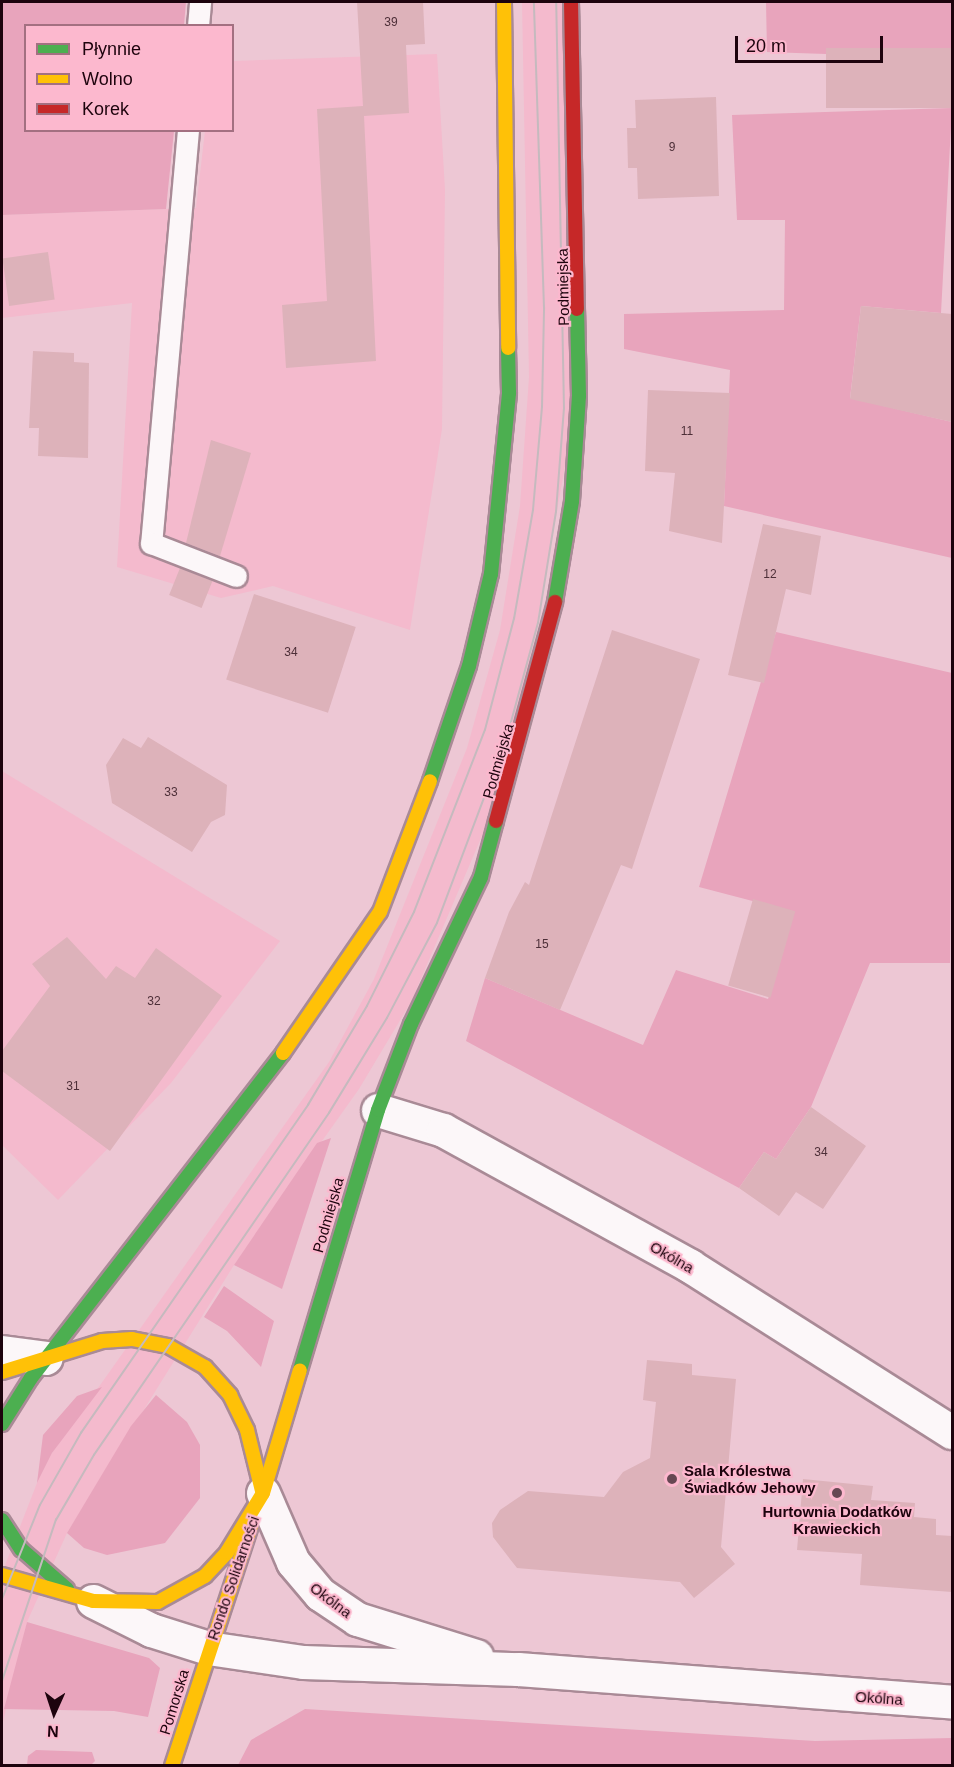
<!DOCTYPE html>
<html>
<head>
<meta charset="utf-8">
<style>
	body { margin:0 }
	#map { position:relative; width:954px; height:1767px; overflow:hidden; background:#edc7d4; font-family:Arial,sans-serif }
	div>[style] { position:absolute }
	.built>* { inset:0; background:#f4bacd }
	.green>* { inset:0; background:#e8a4bc }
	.building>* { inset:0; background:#ddb2ba; transform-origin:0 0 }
	.roads { filter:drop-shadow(2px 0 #a98a96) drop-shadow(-2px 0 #a98a96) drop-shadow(0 2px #a98a96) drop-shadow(0 -2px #a98a96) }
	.lane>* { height:21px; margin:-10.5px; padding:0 10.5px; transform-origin:10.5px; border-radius:10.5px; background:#fcf7f9 }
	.street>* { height:33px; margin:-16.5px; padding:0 16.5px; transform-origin:16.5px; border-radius:16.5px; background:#fcf7f9 }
	.fast>* { height:14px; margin:-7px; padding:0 7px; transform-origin:7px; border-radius:7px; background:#4caf50 }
	.slow>* { height:14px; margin:-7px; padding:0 7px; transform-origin:7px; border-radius:7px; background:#ffc107 }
	.jam>* { height:14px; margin:-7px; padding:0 7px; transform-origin:7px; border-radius:7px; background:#c62828 }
	.tram>* { height:1.5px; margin:-0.75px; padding:0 0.75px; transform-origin:0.75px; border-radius:0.75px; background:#c5babe }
	.dots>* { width:16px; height:16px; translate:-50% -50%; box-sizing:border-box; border:3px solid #fcb8ce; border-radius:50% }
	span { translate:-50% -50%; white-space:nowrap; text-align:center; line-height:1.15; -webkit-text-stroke:4.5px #fcb8ce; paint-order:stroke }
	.number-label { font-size:12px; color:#4d2f38 }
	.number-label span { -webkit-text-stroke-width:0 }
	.street-label { font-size:15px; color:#1d030d }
	.poi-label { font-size:15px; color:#1d030d; font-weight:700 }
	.left { translate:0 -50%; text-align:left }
	.frame { position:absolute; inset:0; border:3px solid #1d030d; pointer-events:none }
	.legend { position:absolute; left:24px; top:24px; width:210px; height:108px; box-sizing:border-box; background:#fcb8ce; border:2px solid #a37081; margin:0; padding:8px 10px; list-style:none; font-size:18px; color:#1d030d }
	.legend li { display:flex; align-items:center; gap:12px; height:30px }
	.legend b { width:30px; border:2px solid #a37081 }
	.north { position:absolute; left:24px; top:1683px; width:60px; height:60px; -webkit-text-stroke:4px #fcb8ce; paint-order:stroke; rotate:183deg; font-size:16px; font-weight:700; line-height:24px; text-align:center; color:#1d030d }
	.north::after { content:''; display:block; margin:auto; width:21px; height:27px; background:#1d030d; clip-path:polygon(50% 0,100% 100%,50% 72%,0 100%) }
	.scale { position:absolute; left:735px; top:36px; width:148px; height:27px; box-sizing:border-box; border:3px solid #1d030d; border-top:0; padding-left:8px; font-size:18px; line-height:21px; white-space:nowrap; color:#1d030d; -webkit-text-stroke:4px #fcb8ce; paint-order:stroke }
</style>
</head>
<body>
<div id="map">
	<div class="built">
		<i style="clip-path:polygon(522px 2px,569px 2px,577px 399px,511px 768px,411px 1002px,359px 1089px,234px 1265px,67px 1533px,27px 1622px,2px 1726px,2px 1573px,37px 1483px,52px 1453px,329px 1062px,374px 979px,467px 748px,500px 630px,520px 506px,529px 377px)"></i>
		<i style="clip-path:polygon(437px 54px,445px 190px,442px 429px,410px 630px,273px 586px,221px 598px,117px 567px,132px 303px,2px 318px,2px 215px,196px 208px,205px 131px,232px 130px,233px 61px)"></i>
		<i style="clip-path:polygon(2px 771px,280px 941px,171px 1083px,58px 1200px,2px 1145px)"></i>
	</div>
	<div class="green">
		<i style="clip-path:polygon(2px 2px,186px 2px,184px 25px,26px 26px,26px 130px,174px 131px,166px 209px,2px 215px)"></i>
		<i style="clip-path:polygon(766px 2px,952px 2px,952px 48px,826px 54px,767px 52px)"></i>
		<i style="clip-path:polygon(952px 108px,941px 313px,861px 306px,850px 398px,952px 422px,952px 558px,724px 506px,730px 370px,624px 349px,624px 314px,784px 310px,785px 220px,737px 220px,732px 115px)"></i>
		<i style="clip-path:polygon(776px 632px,952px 673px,950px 963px,870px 963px,811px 1107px,776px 1159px,764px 1152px,739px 1188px,466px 1041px,485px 978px,643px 1045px,676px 970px,768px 999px,794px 912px,699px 887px)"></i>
		<i style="clip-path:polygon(331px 1138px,282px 1289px,234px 1265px,317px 1143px)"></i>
		<i style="clip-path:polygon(224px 1286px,274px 1321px,261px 1367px,227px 1331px,204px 1317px)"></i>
		<i style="clip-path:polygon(102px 1387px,52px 1453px,37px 1483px,43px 1435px,77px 1396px)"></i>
		<i style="clip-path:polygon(156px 1395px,187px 1422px,200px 1445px,200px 1498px,165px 1543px,107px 1555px,84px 1548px,67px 1533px,131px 1426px)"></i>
		<i style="clip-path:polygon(27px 1622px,149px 1658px,160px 1668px,148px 1717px,114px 1711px,4px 1709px)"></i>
		<i style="clip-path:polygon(305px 1709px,815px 1741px,952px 1738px,952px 1765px,238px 1765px,251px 1740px)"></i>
		<i style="clip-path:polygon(36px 1750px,92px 1752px,95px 1761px,91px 1765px,27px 1765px,28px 1756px)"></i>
	</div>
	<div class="building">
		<i style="clip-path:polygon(357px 2px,423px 2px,425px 44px,406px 45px,409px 113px,364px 116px,376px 361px,286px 368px,282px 305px,327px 301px,317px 109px,363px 106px)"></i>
		<i style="left:952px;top:48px;width:60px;height:126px;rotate:90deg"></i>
		<i style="clip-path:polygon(716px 97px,719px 196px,638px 199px,637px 168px,628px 168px,627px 128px,636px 128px,635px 100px)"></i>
		<i style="left:48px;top:252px;width:48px;height:46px;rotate:82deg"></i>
		<i style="clip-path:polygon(861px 306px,952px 314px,952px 422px,850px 399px)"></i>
		<i style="clip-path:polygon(33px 351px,74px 353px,74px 362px,89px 363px,88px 458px,38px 456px,39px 428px,29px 428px)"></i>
		<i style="clip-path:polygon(648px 390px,730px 393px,722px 543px,669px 531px,675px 473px,645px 471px)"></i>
		<i style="clip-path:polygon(211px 440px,251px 453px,220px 556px,186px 543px)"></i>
		<i style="clip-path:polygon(763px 524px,821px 536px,811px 595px,786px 589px,764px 683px,728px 675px)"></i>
		<i style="left:180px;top:568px;width:35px;height:29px;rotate:22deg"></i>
		<i style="left:254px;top:594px;width:107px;height:90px;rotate:18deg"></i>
		<i style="clip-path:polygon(612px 630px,700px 659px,632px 869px,621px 865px,560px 1010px,485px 978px,509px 912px,525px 882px,529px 885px)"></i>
		<i style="clip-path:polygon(148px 737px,227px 785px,225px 815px,211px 822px,192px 852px,112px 803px,106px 765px,123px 738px,141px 748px)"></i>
		<i style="left:753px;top:899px;width:44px;height:90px;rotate:16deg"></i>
		<i style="clip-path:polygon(67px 937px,106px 979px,116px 966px,135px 978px,156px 948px,222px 996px,110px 1151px,2px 1071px,2px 1051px,50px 986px,32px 964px)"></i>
		<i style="clip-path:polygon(811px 1107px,866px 1146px,823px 1209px,796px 1192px,779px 1216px,739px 1188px,764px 1152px,776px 1159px)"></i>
		<i style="clip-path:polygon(647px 1360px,692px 1364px,692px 1375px,736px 1379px,721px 1547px,735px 1564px,694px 1598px,680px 1582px,517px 1568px,493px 1537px,492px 1523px,500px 1510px,528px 1491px,604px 1497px,623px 1472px,650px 1458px,656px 1402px,643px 1400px)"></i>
		<i style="clip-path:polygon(803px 1479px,873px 1486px,871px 1500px,915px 1503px,914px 1517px,936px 1519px,936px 1535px,952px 1536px,952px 1592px,860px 1585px,862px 1554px,797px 1550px)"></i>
	</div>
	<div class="roads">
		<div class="lane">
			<i style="left:198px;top:26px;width:24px;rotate:-85deg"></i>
			<i style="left:188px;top:130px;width:415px;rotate:95.1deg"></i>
			<i style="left:151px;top:543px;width:91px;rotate:21.2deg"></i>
		</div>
		<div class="street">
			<i style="left:378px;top:1110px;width:68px;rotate:17.1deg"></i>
			<i style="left:443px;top:1130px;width:282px;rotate:28.8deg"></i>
			<i style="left:690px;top:1266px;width:310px;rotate:32.4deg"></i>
			<i style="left:2px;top:1352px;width:44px;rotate:7.8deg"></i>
			<i style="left:263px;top:1493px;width:75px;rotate:66.5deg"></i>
			<i style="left:293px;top:1562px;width:42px;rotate:49.8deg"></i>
			<i style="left:320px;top:1594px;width:45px;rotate:34deg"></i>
			<i style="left:357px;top:1619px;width:125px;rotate:17.3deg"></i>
			<i style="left:93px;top:1601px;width:65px;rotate:26.6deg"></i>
			<i style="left:151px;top:1630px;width:60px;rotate:17.5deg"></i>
			<i style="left:208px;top:1648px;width:96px;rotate:8.4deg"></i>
			<i style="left:303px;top:1662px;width:215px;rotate:1.9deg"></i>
			<i style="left:518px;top:1669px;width:435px;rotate:4.3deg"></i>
		</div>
		<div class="fast">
			<i style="left:555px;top:602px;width:102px;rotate:-80.4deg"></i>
			<i style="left:572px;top:501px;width:105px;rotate:-86.2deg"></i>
			<i style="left:579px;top:396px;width:87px;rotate:-91.3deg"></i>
			<i style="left:430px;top:781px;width:121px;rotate:-71.3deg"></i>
			<i style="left:469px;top:666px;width:95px;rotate:-76.6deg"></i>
			<i style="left:491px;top:574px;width:182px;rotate:-84.3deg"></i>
			<i style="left:509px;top:393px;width:45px;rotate:-91.3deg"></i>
			<i style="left:300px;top:1370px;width:271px;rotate:-73.3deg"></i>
			<i style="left:378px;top:1110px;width:92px;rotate:-69deg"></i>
			<i style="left:411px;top:1024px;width:163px;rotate:-64.5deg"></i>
			<i style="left:481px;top:877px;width:58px;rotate:-75deg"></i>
			<i style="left:2px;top:1424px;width:54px;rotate:-57.8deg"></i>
			<i style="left:31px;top:1378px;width:411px;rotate:-52.2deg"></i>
			<i style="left:2px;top:1520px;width:35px;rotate:57deg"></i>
			<i style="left:21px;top:1549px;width:61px;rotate:41deg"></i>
		</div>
		<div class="slow">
			<i style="left:504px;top:2px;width:346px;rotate:89.3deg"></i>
			<i style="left:283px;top:1053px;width:171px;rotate:-55.5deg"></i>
			<i style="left:380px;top:912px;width:140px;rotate:-69.1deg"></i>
			<i style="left:2px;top:1372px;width:105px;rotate:-17.2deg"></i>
			<i style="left:102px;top:1341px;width:30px;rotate:-4deg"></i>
			<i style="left:132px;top:1339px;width:37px;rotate:11deg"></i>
			<i style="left:168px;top:1346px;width:43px;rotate:29.6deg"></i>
			<i style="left:205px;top:1367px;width:38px;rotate:48deg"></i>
			<i style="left:230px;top:1395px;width:39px;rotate:64deg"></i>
			<i style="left:247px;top:1430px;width:63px;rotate:76.2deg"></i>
			<i style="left:2px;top:1575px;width:95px;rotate:15.9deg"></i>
			<i style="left:93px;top:1601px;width:65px;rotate:0.9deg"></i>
			<i style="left:158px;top:1602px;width:54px;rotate:-29deg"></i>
			<i style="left:205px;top:1576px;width:33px;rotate:-47deg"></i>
			<i style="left:227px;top:1552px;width:69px;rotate:-58.6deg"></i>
			<i style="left:263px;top:1493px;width:128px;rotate:-73.3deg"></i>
			<i style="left:172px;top:1766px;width:253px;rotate:-71.8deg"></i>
		</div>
		<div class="jam">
			<i style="left:571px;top:2px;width:307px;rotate:88.9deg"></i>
			<i style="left:496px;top:821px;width:227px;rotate:-74.9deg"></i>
		</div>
	</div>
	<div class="tram">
		<i style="left:2px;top:1599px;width:101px;rotate:-68deg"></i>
		<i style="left:40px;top:1505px;width:83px;rotate:-60.3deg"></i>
		<i style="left:81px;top:1433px;width:399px;rotate:-55.3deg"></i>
		<i style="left:308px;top:1105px;width:115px;rotate:-59.2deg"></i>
		<i style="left:367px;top:1006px;width:105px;rotate:-63.4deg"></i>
		<i style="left:414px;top:912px;width:195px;rotate:-68.7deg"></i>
		<i style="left:485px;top:730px;width:115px;rotate:-75.4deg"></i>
		<i style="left:514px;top:619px;width:111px;rotate:-80.1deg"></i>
		<i style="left:533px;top:510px;width:103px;rotate:-85deg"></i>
		<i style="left:542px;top:407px;width:99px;rotate:-88.8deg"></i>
		<i style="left:544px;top:308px;width:306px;rotate:-91.9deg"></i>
		<i style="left:2px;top:1681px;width:170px;rotate:-71.5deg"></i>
		<i style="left:56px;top:1520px;width:75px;rotate:-59.7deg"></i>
		<i style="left:94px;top:1455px;width:415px;rotate:-55.5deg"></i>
		<i style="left:329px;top:1113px;width:111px;rotate:-58.6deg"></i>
		<i style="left:387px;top:1018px;width:107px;rotate:-62.2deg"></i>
		<i style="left:437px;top:923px;width:199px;rotate:-69.4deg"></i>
		<i style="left:507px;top:737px;width:118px;rotate:-74.8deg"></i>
		<i style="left:538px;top:623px;width:112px;rotate:-80.8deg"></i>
		<i style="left:556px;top:512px;width:103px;rotate:-85.6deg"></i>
		<i style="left:564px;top:409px;width:407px;rotate:-91.1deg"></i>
	</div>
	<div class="dots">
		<i style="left:672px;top:1479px;background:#664853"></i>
		<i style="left:837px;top:1493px;background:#664853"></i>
	</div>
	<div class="number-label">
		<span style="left:391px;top:23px">39</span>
		<span style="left:672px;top:148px">9</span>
		<span style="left:687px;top:432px">11</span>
		<span style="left:770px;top:575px">12</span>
		<span style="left:291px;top:653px">34</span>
		<span style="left:171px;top:793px">33</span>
		<span style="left:542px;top:945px">15</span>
		<span style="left:154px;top:1002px">32</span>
		<span style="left:73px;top:1087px">31</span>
		<span style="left:821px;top:1153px">34</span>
	</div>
	<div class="street-label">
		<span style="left:563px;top:287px;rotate:-91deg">Podmiejska</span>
		<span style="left:498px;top:761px;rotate:-74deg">Podmiejska</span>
		<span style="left:328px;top:1215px;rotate:-74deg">Podmiejska</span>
		<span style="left:672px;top:1257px;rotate:30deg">Okólna</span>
		<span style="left:233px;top:1578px;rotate:-71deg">Rondo Solidarności</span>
		<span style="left:331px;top:1600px;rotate:37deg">Okólna</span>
		<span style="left:879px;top:1698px;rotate:4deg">Okólna</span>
		<span style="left:174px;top:1702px;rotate:-73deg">Pomorska</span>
	</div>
	<div class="poi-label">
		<span class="left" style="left:684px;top:1479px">Sala Królestwa<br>Świadków Jehowy</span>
		<span style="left:837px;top:1520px">Hurtownia Dodatków<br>Krawieckich</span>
	</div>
	<div class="frame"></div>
	<ul class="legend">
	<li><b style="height:8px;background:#4caf50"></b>Płynnie</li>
	<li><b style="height:8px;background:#ffc107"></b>Wolno</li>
	<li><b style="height:8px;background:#c62828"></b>Korek</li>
	</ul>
	<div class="north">N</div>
	<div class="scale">20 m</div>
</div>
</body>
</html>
